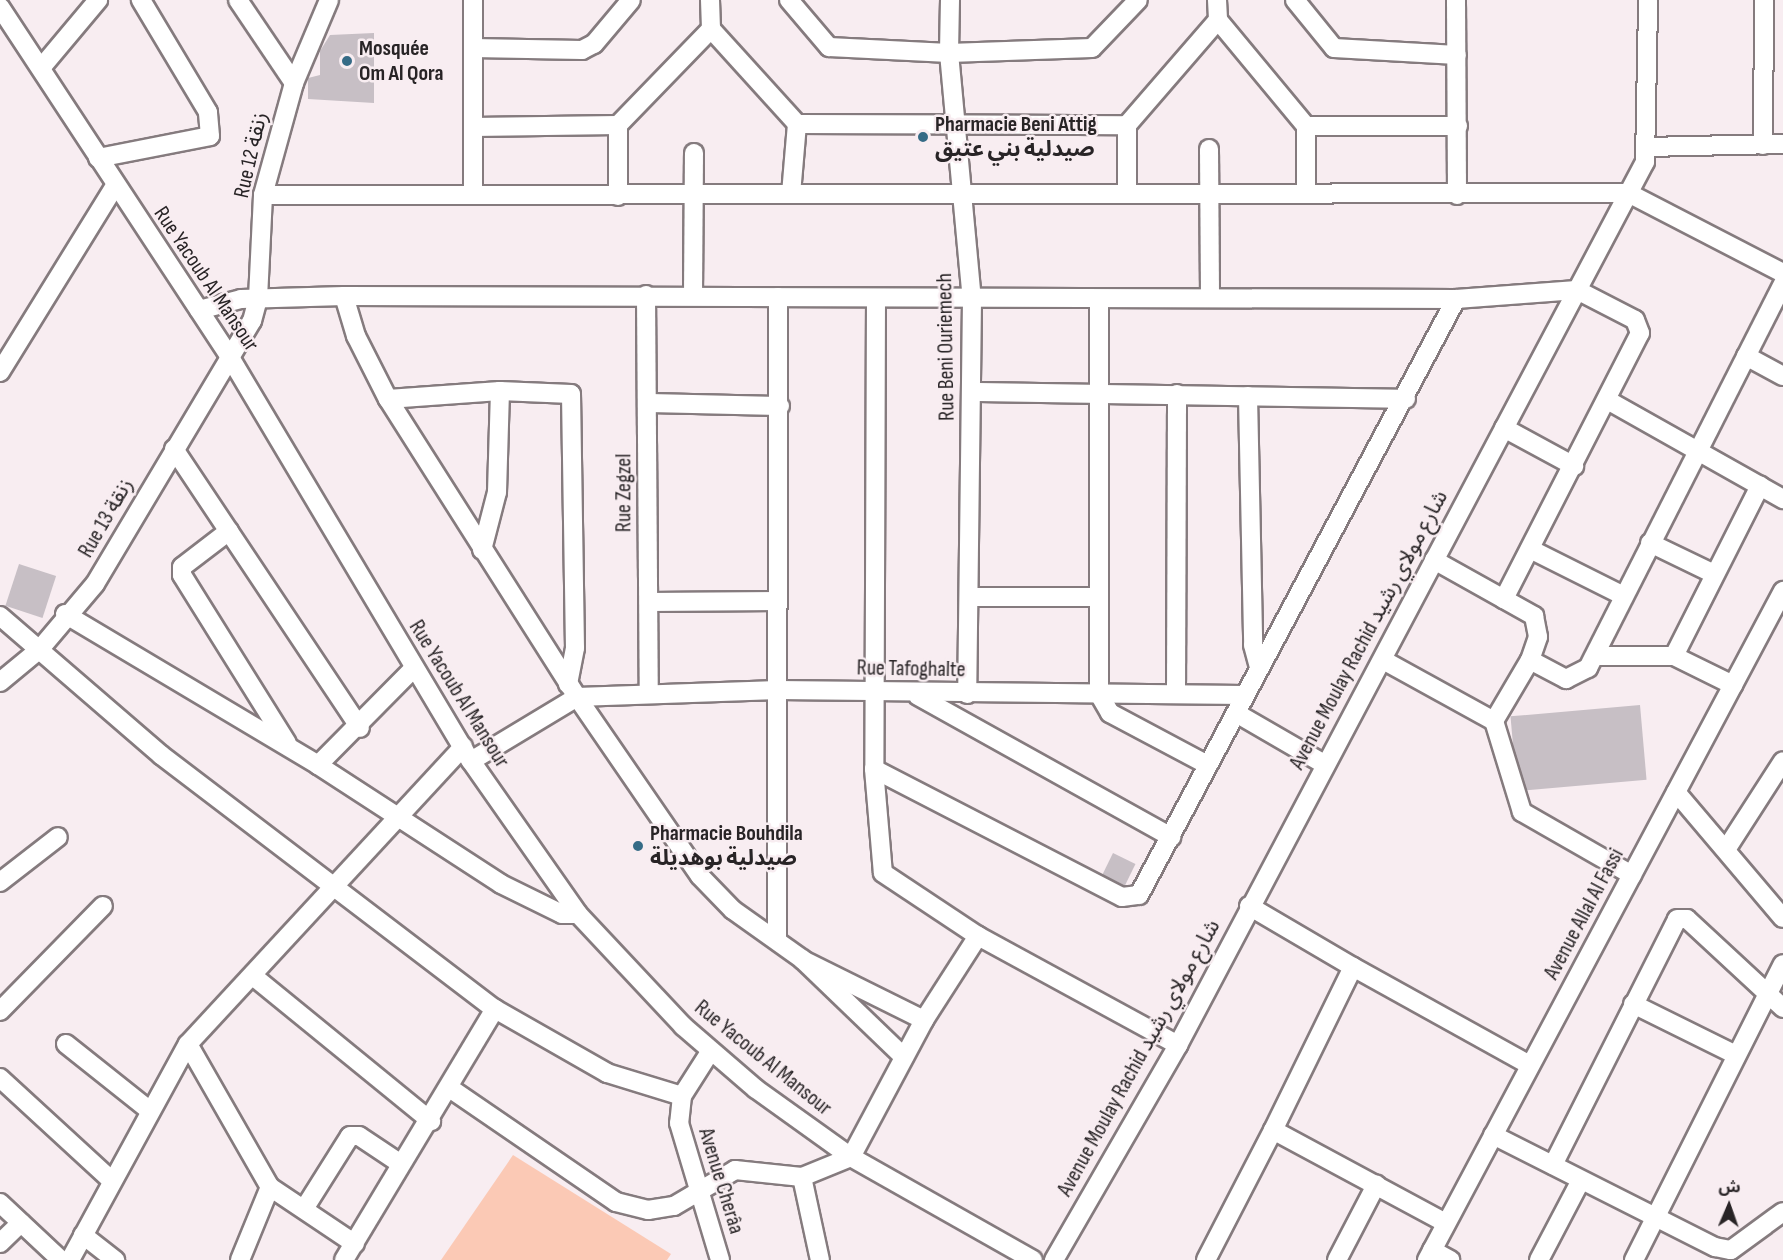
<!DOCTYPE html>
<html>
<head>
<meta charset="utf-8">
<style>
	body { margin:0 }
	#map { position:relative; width:1783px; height:1260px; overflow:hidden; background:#f8edf1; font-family:"Sofia Sans Condensed","Noto Sans Arabic",sans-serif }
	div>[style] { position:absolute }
	.green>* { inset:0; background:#fbc9b5 }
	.building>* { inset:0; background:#c7bfc5; transform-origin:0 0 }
	.roads { filter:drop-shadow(2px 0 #857b7e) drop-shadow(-2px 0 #857b7e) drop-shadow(0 2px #857b7e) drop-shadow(0 -2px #857b7e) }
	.minor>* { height:18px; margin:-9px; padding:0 9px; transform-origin:9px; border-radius:9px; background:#fff }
	.dots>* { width:16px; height:16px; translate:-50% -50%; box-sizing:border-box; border:3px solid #f8edf1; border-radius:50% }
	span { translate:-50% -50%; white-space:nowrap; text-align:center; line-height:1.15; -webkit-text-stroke:5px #f8edf1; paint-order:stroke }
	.poi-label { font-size:22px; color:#282426; font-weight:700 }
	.left { translate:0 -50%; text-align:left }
	.street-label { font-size:22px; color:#282426 }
	.north { position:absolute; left:1699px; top:1176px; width:60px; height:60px; -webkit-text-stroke:4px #f8edf1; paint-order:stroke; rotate:2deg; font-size:16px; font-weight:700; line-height:24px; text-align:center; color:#282426 }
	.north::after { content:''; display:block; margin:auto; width:21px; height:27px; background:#282426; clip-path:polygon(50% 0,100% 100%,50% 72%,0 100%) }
</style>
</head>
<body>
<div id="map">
	<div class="green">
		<i style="clip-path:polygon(513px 1155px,671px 1254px,667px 1260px,441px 1260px)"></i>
	</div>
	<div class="building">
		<i style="clip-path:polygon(374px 33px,374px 103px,308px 99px,308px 78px,320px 75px,320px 51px,330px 35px)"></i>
		<i style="left:19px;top:564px;width:39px;height:44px;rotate:18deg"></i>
		<i style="left:1640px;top:705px;width:75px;height:130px;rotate:85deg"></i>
		<i style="left:1113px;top:853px;width:25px;height:24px;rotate:26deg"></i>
	</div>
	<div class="roads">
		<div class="minor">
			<i style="left:238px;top:0;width:100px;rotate:56deg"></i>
			<i style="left:710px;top:0;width:29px;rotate:88deg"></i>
			<i style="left:789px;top:0;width:62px;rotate:49.6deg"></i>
			<i style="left:829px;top:47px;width:120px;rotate:2.9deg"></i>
			<i style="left:949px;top:53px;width:143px;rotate:-2deg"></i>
			<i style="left:1092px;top:48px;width:66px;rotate:-46.2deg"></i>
			<i style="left:950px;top:0;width:53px;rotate:91.1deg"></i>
			<i style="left:949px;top:53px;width:248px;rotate:84.7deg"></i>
			<i style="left:972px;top:300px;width:394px;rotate:90.7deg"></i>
			<i style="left:1217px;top:0;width:20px;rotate:87deg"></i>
			<i style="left:1295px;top:0;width:62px;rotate:50.9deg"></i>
			<i style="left:1334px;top:48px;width:123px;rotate:3.3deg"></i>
			<i style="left:1456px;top:0;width:195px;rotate:89.7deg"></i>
			<i style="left:0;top:7px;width:421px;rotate:56.7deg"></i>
			<i style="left:231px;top:359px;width:468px;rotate:59.2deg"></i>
			<i style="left:471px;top:761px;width:187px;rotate:55deg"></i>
			<i style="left:578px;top:914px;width:154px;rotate:46.8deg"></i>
			<i style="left:683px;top:1026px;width:96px;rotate:40.8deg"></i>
			<i style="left:756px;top:1089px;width:117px;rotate:35.6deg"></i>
			<i style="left:851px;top:1157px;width:209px;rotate:29.5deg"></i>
			<i style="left:473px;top:48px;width:109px;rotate:1.1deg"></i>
			<i style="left:582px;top:50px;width:13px;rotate:-27deg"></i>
			<i style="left:594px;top:44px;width:57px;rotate:-49.9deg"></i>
			<i style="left:41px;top:68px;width:89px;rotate:-50deg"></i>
			<i style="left:797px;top:124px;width:330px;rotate:0.2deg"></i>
			<i style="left:1306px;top:126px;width:152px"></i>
			<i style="left:473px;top:127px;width:145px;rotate:-0.8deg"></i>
			<i style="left:1763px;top:145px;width:145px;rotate:-89.6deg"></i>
			<i style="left:1646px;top:147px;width:137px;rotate:-1.3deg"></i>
			<i style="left:1209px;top:149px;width:149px;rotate:89.6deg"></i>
			<i style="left:98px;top:158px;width:114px;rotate:-11.1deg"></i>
			<i style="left:210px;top:136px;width:24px;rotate:-95deg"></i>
			<i style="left:208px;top:112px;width:131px;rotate:-120.9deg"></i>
			<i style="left:1127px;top:193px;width:68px;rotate:-90deg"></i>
			<i style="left:1127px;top:125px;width:139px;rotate:-49.1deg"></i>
			<i style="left:1218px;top:20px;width:138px;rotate:50.3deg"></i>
			<i style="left:1306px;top:126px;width:67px;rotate:90deg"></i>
			<i style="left:263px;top:195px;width:1365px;rotate:-0.08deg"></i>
			<i style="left:1628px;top:193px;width:174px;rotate:27.3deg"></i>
			<i style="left:473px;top:195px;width:195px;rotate:-90deg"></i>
			<i style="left:618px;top:196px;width:71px;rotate:-90deg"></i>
			<i style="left:618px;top:125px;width:134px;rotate:-45.9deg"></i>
			<i style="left:711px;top:29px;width:128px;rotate:47.8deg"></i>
			<i style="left:797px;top:124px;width:70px;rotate:94.9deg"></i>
			<i style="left:646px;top:295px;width:396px;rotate:89.6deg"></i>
			<i style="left:693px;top:295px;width:142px;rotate:-89.6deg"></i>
			<i style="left:344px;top:296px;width:42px;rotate:73.3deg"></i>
			<i style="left:356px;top:336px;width:71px;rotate:63.1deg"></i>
			<i style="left:388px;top:399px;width:353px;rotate:57.6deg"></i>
			<i style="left:577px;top:697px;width:217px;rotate:55.5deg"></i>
			<i style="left:700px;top:876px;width:47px;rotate:45.9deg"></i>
			<i style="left:733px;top:910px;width:85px;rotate:35.4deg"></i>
			<i style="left:802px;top:959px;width:141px;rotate:43.9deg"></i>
			<i style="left:876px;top:300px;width:469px;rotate:90.2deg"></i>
			<i style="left:874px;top:769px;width:104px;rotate:85.1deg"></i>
			<i style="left:883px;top:873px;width:114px;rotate:33.6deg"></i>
			<i style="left:978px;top:936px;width:228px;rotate:28.6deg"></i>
			<i style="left:1099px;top:300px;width:394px;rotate:90deg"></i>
			<i style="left:1099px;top:694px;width:22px;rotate:60deg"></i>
			<i style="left:1110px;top:713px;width:111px;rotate:28deg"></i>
			<i style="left:199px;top:310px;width:43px;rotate:-14.7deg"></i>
			<i style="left:241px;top:299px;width:103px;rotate:-1.7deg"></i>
			<i style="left:344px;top:296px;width:1112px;rotate:0.15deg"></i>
			<i style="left:1456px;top:299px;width:121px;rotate:-4.3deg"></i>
			<i style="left:1577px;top:290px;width:65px;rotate:27.3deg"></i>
			<i style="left:1635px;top:320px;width:14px;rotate:69deg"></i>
			<i style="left:1640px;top:333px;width:299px;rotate:117.1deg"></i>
			<i style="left:1746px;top:356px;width:42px;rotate:28.4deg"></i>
			<i style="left:0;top:372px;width:219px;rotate:-58.3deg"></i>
			<i style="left:972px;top:392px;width:434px;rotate:0.9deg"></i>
			<i style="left:1248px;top:396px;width:249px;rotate:88.8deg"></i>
			<i style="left:1253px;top:645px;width:23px;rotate:75deg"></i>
			<i style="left:388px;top:399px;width:112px;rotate:-4.1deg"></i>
			<i style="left:500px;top:391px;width:71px;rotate:2.4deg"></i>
			<i style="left:571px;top:394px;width:254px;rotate:89.1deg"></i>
			<i style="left:575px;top:648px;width:37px;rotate:101deg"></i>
			<i style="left:1609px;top:401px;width:200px;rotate:29.4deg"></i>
			<i style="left:648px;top:403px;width:132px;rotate:1.3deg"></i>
			<i style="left:1504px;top:428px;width:80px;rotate:28.5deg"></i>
			<i style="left:174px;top:449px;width:335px;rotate:56.3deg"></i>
			<i style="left:229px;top:531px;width:59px;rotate:142.5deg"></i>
			<i style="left:182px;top:567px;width:8px;rotate:90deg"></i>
			<i style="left:182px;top:575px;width:198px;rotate:58deg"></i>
			<i style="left:1650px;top:543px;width:71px;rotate:25.8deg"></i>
			<i style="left:1530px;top:549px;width:105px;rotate:26.6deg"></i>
			<i style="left:482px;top:550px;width:60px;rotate:-75.5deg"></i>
			<i style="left:497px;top:492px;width:101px;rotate:-88.3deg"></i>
			<i style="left:1434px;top:560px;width:115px;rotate:29.2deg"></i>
			<i style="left:1534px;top:616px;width:21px;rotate:79deg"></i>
			<i style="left:1538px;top:637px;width:24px;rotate:109deg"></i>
			<i style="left:972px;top:597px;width:125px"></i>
			<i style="left:649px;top:602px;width:129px;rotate:-0.4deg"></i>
			<i style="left:65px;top:614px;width:295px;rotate:30.8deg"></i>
			<i style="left:318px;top:765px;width:218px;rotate:33deg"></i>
			<i style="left:501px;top:884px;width:68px;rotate:26.2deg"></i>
			<i style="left:562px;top:914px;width:16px"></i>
			<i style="left:0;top:616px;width:213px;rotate:40.8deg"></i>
			<i style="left:161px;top:755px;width:420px;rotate:37.3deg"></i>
			<i style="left:495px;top:1009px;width:129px;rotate:29.7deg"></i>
			<i style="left:607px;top:1073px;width:78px;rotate:17deg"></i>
			<i style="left:1595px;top:656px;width:79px"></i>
			<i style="left:1674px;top:656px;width:66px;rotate:26.2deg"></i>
			<i style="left:1674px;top:656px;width:191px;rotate:-63.2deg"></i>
			<i style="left:1383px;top:660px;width:127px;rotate:28.8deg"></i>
			<i style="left:0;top:682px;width:52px;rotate:-39.5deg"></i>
			<i style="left:40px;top:649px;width:85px;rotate:-49.8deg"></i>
			<i style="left:95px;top:584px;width:306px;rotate:-59.2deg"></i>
			<i style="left:252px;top:321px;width:24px;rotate:-75deg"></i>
			<i style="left:258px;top:298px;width:103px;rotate:-87.2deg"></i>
			<i style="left:263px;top:195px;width:116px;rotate:-74.5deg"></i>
			<i style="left:294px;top:83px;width:90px;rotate:-67.1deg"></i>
			<i style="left:1176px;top:692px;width:298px;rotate:-89.8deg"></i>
			<i style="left:918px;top:696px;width:290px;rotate:29.1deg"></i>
			<i style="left:1236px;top:713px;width:102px;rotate:30.1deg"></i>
			<i style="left:471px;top:761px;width:124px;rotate:-31.1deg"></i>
			<i style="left:577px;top:697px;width:201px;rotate:-2deg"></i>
			<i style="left:778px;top:690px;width:466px;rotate:0.6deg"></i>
			<i style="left:318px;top:765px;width:135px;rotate:-45.3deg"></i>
			<i style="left:874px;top:769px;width:279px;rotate:27.3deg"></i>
			<i style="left:1122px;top:897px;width:17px;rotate:-7deg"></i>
			<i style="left:1139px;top:895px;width:675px;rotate:-61.99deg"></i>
			<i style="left:1676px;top:792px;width:165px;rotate:49.7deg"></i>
			<i style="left:1727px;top:848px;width:103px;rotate:-57.2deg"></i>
			<i style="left:1632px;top:875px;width:127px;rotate:-150.2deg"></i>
			<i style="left:1522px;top:812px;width:95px;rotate:-107.1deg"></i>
			<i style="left:1494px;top:721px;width:71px;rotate:-59.5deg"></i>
			<i style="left:1530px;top:660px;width:41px;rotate:27.8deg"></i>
			<i style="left:1566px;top:679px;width:25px;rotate:-27deg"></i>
			<i style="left:1588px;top:668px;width:432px;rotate:-63.1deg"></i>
			<i style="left:0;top:882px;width:73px;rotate:-37.8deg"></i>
			<i style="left:1249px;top:906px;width:121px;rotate:30.4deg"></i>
			<i style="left:1353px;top:967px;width:182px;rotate:116.1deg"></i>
			<i style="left:1273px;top:1130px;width:196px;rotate:28.3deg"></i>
			<i style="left:777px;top:939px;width:642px;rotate:-89.91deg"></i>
			<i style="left:803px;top:960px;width:135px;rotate:26.4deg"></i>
			<i style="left:1353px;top:967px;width:202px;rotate:29deg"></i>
			<i style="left:253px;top:976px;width:230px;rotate:39.2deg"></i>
			<i style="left:1633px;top:1004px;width:115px;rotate:26.3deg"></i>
			<i style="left:0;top:1011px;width:147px;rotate:-45.6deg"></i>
			<i style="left:66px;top:1044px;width:106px;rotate:38.5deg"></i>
			<i style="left:188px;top:1044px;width:165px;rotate:60.2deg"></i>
			<i style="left:270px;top:1187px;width:102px;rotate:33.8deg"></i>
			<i style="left:710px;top:1052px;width:52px;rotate:122.5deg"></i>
			<i style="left:682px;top:1096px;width:27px;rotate:96deg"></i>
			<i style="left:679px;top:1123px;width:143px;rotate:73.3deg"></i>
			<i style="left:0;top:1078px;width:151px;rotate:42.6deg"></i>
			<i style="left:451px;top:1089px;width:200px;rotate:34.4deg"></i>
			<i style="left:616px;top:1202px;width:33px;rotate:14deg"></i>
			<i style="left:648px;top:1210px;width:26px;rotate:-9deg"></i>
			<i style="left:674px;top:1206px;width:71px;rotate:-30.5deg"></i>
			<i style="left:735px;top:1170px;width:67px;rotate:6deg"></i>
			<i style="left:802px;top:1177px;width:53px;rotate:-22.2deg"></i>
			<i style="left:851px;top:1157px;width:155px;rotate:-61.9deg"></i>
			<i style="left:924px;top:1020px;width:100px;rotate:-57.3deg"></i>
			<i style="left:1493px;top:1135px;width:249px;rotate:26.8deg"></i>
			<i style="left:1715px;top:1247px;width:16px;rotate:11deg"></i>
			<i style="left:1731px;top:1250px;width:64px;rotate:-36.2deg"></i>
			<i style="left:1553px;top:1165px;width:275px;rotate:-63.2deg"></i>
			<i style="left:1677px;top:919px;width:10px"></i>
			<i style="left:1687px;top:919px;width:131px;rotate:42.8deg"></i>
			<i style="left:802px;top:1177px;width:85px;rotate:77.8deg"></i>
			<i style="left:0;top:1203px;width:83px;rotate:43.1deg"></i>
			<i style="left:304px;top:1209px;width:86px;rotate:-57.8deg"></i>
			<i style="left:350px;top:1136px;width:9px"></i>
			<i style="left:359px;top:1136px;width:50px;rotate:33.7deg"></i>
			<i style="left:83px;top:1235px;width:41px;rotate:38deg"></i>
			<i style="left:0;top:1243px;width:29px;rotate:-44deg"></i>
			<i style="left:1432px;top:1250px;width:21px;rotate:29deg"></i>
			<i style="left:70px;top:1260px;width:246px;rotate:-61.4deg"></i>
			<i style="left:188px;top:1044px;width:405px;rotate:-47.2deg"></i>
			<i style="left:240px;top:1260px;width:79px;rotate:-67.7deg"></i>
			<i style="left:344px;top:1260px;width:293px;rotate:-59deg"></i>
			<i style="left:1054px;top:1260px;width:248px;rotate:-60deg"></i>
			<i style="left:1178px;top:1045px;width:999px;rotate:-62.13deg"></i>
			<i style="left:1645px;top:162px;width:162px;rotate:-88.9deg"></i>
			<i style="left:1206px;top:1260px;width:146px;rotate:-62.7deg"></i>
			<i style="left:1337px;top:1260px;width:85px;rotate:-62.5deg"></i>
			<i style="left:1427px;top:1260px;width:758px;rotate:-61.98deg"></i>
			<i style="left:1539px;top:1260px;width:90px;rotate:-62.3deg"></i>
			<i style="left:1634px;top:1260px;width:331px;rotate:-63.3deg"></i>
		</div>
	</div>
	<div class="dots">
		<i style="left:347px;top:61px;background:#356b86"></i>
		<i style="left:923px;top:137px;background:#356b86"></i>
		<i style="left:638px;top:846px;background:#356b86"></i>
	</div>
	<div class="poi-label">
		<span class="left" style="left:359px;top:61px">Mosquée<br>Om Al Qora</span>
		<span class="left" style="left:935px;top:137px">Pharmacie Beni Attig<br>صيدلية بني عتيق</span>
		<span class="left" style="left:650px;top:846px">Pharmacie Bouhdila<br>صيدلية بوهديلة</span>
	</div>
	<div class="street-label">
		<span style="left:251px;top:155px;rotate:-77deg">Rue 12 زنقة</span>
		<span style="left:206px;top:279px;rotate:56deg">Rue Yacoub Al Mansour</span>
		<span style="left:946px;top:347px;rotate:-91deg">Rue Beni Ouriemech</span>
		<span style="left:624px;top:493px;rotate:-90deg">Rue Zegzel</span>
		<span style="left:106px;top:518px;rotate:-60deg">Rue 13 زنقة</span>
		<span style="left:1369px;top:630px;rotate:-62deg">Avenue Moulay Rachid شارع مولاي رشيد</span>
		<span style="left:911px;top:669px;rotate:1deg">Rue Tafoghalte</span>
		<span style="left:459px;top:694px;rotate:58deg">Rue Yacoub Al Mansour</span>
		<span style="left:1584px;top:914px;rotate:-62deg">Avenue Allal Al Fassi</span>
		<span style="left:763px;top:1058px;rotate:39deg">Rue Yacoub Al Mansour</span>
		<span style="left:1139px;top:1058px;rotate:-61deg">Avenue Moulay Rachid شارع مولاي رشيد</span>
		<span style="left:721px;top:1181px;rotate:73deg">Avenue Cherâa</span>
	</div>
	<div class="north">ش</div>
</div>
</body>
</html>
